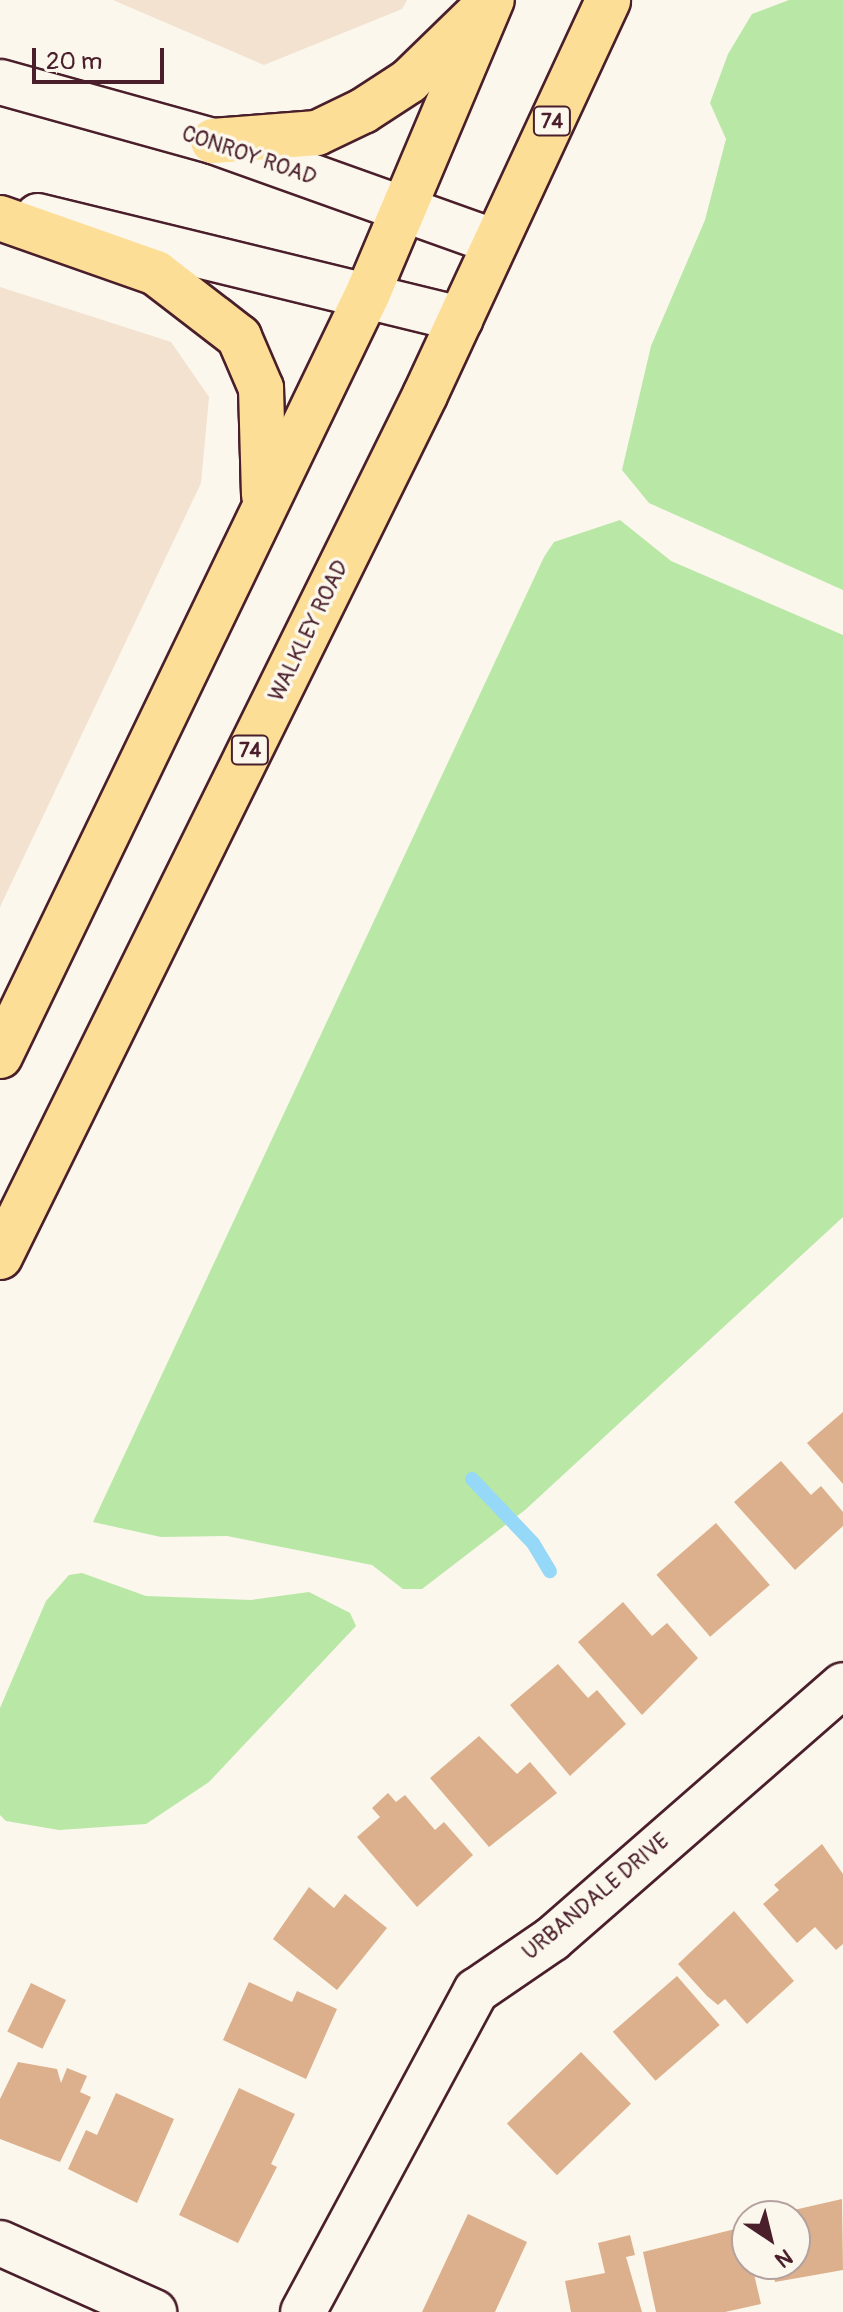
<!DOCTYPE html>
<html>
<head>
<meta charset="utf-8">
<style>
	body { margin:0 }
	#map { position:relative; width:843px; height:2312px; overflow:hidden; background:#fbf7ec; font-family:Pangolin,sans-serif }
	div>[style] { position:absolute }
	.built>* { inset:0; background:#f2e2cf }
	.green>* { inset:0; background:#b8e7a6 }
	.stream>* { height:14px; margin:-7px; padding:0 7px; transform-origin:7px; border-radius:7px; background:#96d8f7 }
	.building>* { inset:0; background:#dcb08c; transform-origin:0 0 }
	.roads { filter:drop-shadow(2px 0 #4a1f2b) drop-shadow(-2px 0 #4a1f2b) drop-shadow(0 2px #4a1f2b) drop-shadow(0 -2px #4a1f2b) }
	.minor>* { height:44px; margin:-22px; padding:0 22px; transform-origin:22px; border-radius:22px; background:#fbf7ec }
	.secondary>* { height:44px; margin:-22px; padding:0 22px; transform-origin:22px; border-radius:22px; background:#fbf7ec }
	.primary>* { height:44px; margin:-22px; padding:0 22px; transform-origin:22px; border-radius:22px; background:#fcde96 }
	span { translate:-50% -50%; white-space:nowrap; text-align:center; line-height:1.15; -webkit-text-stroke:7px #fbf7ec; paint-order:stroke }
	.shield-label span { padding:2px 6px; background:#fbf7ec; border:2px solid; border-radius:6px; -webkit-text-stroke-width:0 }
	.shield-label { font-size:20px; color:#4a1f2b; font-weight:700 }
	.street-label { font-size:22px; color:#4a1f2b }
	.north { position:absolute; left:731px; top:2200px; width:80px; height:80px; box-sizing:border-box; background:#fbf7ec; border:2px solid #b4a19f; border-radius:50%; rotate:145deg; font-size:22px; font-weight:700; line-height:32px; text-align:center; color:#4a1f2b }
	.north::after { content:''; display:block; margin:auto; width:28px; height:36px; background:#4a1f2b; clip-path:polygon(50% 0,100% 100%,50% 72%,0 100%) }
	.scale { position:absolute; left:32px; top:48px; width:132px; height:36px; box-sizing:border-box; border:4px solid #4a1f2b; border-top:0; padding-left:10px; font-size:24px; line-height:28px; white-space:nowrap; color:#4a1f2b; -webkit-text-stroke:6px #fbf7ec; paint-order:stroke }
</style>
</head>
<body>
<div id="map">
	<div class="built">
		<i style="clip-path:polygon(113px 0,407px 0,402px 9px,264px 65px)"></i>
		<i style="clip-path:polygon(0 287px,171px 342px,209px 397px,201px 483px,0 907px)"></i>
	</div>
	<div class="green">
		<i style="clip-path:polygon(789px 0,843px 0,843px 590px,649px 503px,622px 470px,651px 346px,705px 220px,726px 139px,710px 103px,728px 54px,752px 14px)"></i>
		<i style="clip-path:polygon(620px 520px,671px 561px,843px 635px,843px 1217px,525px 1510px,422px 1589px,403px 1589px,372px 1565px,227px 1536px,161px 1537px,93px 1522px,544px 557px,554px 542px)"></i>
		<i style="clip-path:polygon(82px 1573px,146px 1596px,251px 1600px,309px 1592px,350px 1613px,356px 1626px,209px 1782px,146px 1824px,59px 1830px,6px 1821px,0 1815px,0 1708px,46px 1601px,69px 1575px)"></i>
	</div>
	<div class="stream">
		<i style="left:472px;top:1479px;width:88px;rotate:46.4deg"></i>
		<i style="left:533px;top:1543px;width:33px;rotate:59deg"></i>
	</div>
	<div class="building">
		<i style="clip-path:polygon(843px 1412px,843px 1484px,807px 1443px)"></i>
		<i style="clip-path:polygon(781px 1461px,811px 1495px,821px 1486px,843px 1512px,843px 1526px,795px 1570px,734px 1502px)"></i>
		<i style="left:716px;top:1523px;width:82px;height:79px;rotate:49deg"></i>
		<i style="clip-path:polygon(623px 1602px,652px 1636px,667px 1623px,698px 1658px,642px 1715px,578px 1642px)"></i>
		<i style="clip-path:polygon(558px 1664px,588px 1698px,597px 1690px,626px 1724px,570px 1776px,510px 1705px)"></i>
		<i style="clip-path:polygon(479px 1736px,517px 1774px,530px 1762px,557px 1793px,489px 1847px,430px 1778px)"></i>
		<i style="clip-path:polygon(388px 1793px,396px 1802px,405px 1795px,435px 1830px,444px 1822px,473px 1855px,417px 1907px,357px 1837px,380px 1817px,372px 1808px)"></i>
		<i style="clip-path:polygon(822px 1844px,843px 1874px,843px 1944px,836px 1950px,815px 1927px,797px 1943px,763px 1904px,779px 1890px,774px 1885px)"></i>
		<i style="clip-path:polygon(309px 1887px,334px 1908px,345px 1894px,387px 1928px,337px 1990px,273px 1939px)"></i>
		<i style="clip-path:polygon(734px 1911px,794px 1981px,747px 2024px,725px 1999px,718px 2005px,707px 1996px,678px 1964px)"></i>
		<i style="left:677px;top:1976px;width:65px;height:85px;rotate:49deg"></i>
		<i style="clip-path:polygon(249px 1982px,292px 2002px,297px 1991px,337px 2009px,306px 2079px,223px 2040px)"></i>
		<i style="left:31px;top:1983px;width:39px;height:54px;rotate:26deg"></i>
		<i style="left:581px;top:2052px;width:72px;height:103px;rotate:46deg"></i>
		<i style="clip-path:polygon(18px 2062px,57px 2069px,61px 2083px,67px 2068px,87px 2076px,80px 2092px,91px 2097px,60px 2162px,0 2139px,0 2099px)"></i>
		<i style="clip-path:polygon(239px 2088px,295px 2114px,271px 2164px,277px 2167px,238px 2243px,179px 2215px)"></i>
		<i style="clip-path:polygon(116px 2093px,174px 2119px,137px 2203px,68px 2169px,86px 2130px,97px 2135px)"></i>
		<i style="clip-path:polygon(842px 2199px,843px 2270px,775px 2282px,770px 2264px,795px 2264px,795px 2216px,772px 2215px)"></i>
		<i style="clip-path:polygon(468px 2214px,527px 2242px,495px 2312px,422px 2312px)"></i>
		<i style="clip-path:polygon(743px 2227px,761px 2304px,725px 2312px,656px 2312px,643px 2252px)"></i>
		<i style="clip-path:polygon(630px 2235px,635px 2255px,626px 2257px,642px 2312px,571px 2312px,565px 2281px,605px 2273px,598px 2243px)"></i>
	</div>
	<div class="roads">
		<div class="minor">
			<i style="left:0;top:2243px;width:169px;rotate:24.1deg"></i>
			<i style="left:303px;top:2312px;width:365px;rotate:-61.7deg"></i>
			<i style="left:476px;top:1991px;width:92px;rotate:-34.4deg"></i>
			<i style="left:552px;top:1939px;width:386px;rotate:-41.1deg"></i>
		</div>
		<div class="secondary">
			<i style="left:0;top:82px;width:221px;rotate:15.5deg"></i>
			<i style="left:213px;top:141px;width:300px;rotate:19.7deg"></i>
			<i style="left:38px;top:216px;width:435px;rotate:13.7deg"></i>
		</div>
		<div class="primary">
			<i style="left:213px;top:141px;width:104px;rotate:-4.4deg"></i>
			<i style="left:317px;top:133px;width:51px;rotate:-25.6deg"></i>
			<i style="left:363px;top:111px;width:55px;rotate:-33.1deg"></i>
			<i style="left:409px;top:81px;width:98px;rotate:-44.2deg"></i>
			<i style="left:0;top:218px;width:165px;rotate:19.4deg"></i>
			<i style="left:156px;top:273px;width:105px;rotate:37.6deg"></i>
			<i style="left:239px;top:337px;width:56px;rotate:66.7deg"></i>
			<i style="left:261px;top:388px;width:107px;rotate:88.4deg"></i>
			<i style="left:0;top:1056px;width:847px;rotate:-64.25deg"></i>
			<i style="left:368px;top:293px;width:318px;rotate:-67.1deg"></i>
			<i style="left:0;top:1257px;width:961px;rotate:-63.75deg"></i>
			<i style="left:425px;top:395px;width:435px;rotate:-65.1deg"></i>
		</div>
	</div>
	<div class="shield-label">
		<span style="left:552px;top:121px">74</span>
		<span style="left:250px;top:750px">74</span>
	</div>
	<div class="street-label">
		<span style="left:249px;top:156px;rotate:19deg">CONROY ROAD</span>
		<span style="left:309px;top:631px;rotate:-64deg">WALKLEY ROAD</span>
		<span style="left:596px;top:1897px;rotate:-40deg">URBANDALE DRIVE</span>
	</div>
	<div class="north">N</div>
	<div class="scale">20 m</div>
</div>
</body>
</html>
